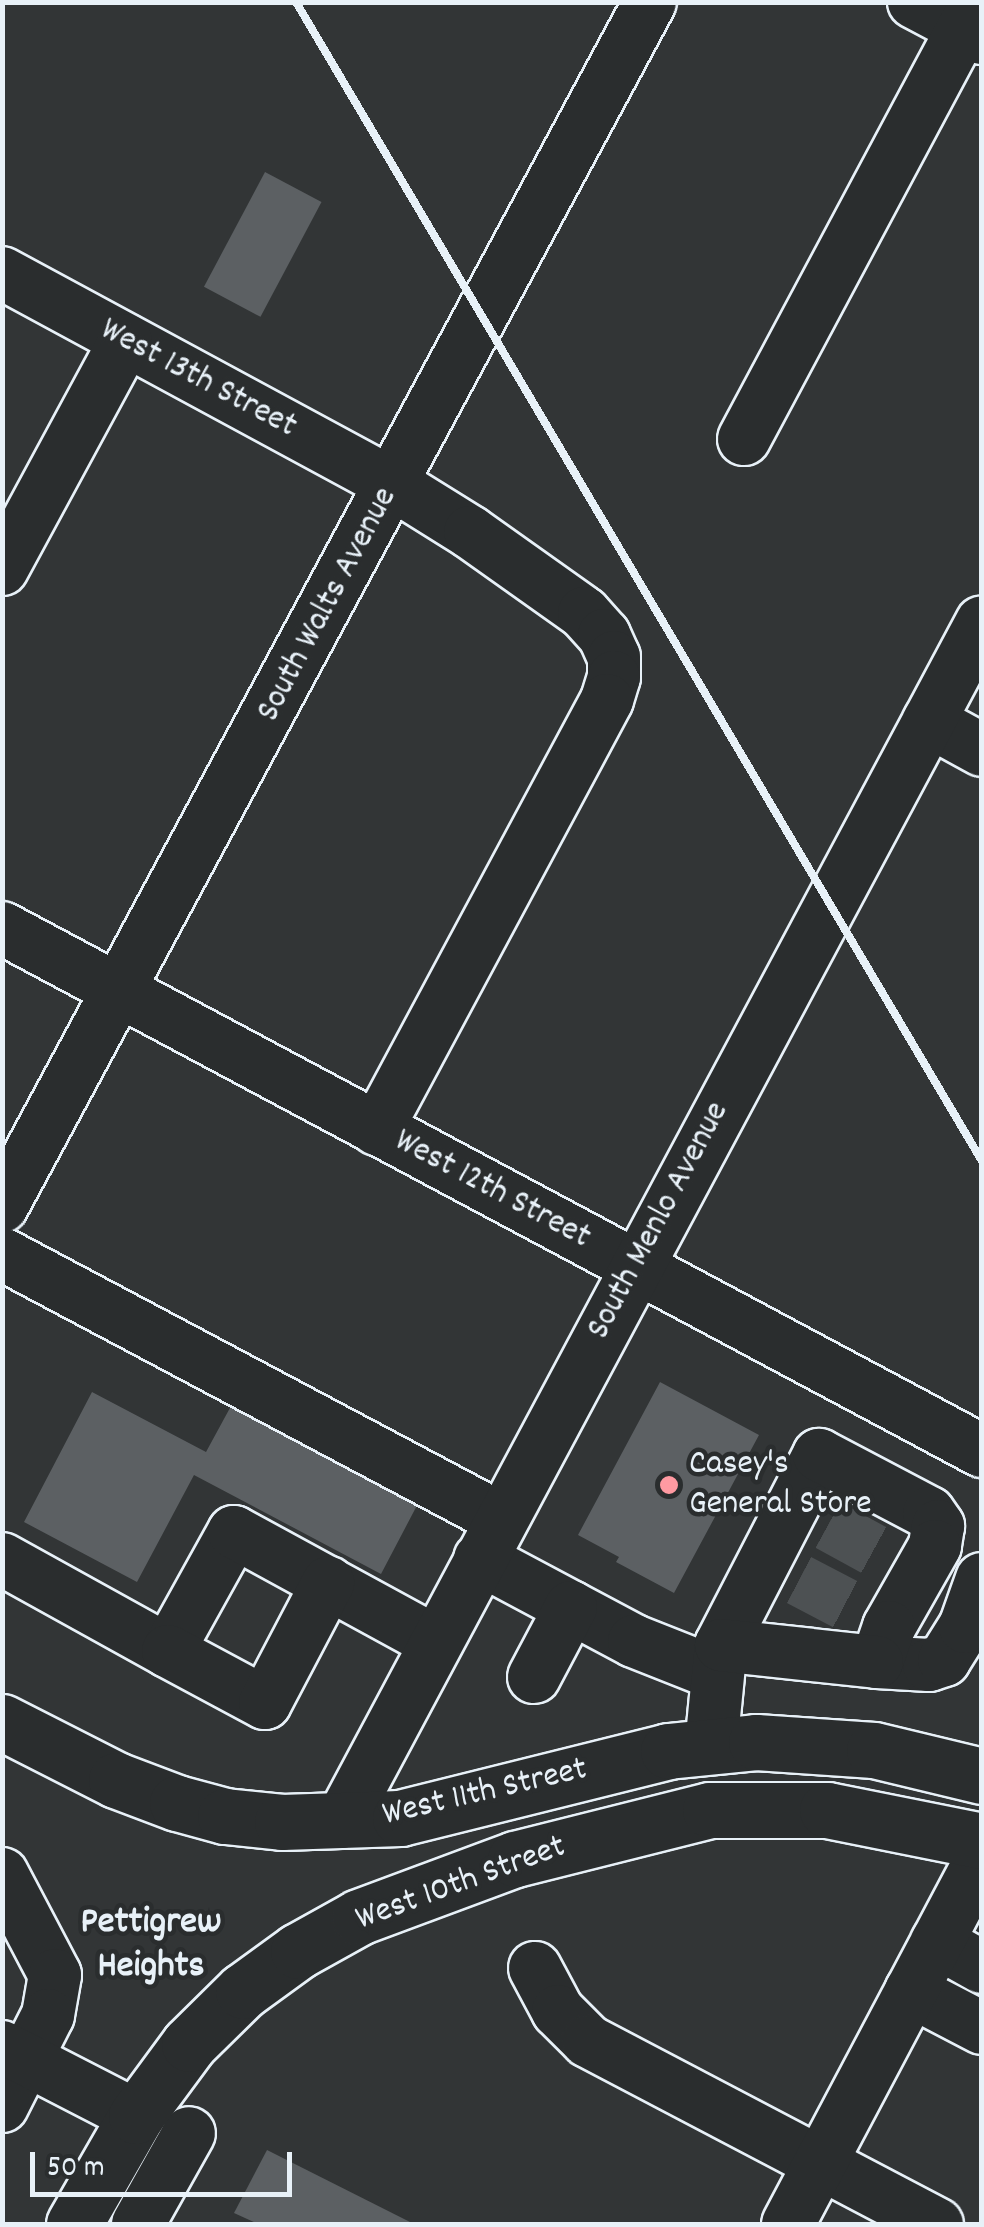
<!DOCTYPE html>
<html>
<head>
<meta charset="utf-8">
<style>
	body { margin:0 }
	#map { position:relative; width:984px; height:2227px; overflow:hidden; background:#323536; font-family:Dekko,sans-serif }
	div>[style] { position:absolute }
	.building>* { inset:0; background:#5c6063; transform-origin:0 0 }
	.minor-tunnel>* { height:52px; margin-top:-26px; transform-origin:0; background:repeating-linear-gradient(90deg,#4d5153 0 52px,transparent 0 78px) }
	.roads { filter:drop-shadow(2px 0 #e8f1f8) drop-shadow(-2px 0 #e8f1f8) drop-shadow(0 2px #e8f1f8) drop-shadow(0 -2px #e8f1f8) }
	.minor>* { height:52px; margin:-26px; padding:0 26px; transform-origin:26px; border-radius:26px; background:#2a2d2e }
	.major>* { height:55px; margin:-27.5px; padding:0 27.5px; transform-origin:27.5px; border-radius:27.5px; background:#2a2d2e }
	.rail>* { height:8px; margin:-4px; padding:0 4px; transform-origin:4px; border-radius:4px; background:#e8f1f8 }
	.dots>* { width:28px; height:28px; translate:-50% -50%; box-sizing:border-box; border:5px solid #2a2d2e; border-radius:50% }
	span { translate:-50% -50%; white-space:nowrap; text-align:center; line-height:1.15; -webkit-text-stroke:9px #2a2d2e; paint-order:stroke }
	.street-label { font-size:35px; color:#e8f1f8 }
	.poi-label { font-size:35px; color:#e8f1f8 }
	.left { translate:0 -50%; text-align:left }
	.neighbourhood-label { font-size:38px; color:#e8f1f8; font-weight:700 }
	.frame { position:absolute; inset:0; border:5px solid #e8f1f8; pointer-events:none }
	.scale { position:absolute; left:30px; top:2152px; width:262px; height:45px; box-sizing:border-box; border:5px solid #e8f1f8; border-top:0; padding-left:12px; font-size:30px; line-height:35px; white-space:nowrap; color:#e8f1f8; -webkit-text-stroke:8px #2a2d2e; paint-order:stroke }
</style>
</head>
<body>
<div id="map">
	<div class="building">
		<i style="left:265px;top:172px;width:64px;height:130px;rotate:28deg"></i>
		<i style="clip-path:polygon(660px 1382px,759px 1435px,674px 1593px,616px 1562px,619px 1557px,578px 1535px)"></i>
		<i style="clip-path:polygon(92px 1392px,206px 1452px,237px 1395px,423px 1494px,381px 1574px,194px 1475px,137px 1582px,24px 1522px)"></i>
		<i style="clip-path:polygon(267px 2150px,414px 2224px,258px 2224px,234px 2213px)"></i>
	</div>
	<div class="minor-tunnel">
		<i style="left:828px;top:1525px;width:77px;rotate:28.6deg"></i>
		<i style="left:799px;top:1580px;width:78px;rotate:27.6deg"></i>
	</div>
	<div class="roads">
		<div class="minor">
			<i style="left:914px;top:2px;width:77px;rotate:27.9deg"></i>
			<i style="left:2px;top:273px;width:444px;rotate:28.4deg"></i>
			<i style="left:393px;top:484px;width:91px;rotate:31.9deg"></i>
			<i style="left:470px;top:532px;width:140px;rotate:35.4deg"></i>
			<i style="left:584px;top:613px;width:30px;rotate:48deg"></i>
			<i style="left:604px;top:635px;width:24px;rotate:66deg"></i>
			<i style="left:614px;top:657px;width:20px;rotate:90deg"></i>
			<i style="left:614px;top:677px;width:24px;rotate:107deg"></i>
			<i style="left:607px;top:700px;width:487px;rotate:118.2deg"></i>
			<i style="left:744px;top:439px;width:495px;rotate:-61.9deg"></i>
			<i style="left:2px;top:569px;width:260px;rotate:-61.6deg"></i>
			<i style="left:929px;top:721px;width:60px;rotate:28.7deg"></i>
			<i style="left:2px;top:928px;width:1111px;rotate:28.09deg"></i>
			<i style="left:2px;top:1206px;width:1367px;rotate:-61.71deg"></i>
			<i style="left:2px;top:1254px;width:565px;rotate:27.97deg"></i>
			<i style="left:2px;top:1559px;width:190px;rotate:29deg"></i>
			<i style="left:168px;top:1651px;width:136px;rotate:-61deg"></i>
			<i style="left:234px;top:1532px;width:230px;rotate:28.6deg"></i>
			<i style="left:480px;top:1559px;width:174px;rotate:28deg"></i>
			<i style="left:634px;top:1641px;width:87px;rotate:21.6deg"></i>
			<i style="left:168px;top:1651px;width:110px;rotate:28.2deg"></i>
			<i style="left:265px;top:1703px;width:136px;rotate:-62.3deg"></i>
			<i style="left:877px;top:1662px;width:52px;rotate:3.3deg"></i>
			<i style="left:929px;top:1665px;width:16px;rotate:-18deg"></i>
			<i style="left:944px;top:1660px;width:39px;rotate:-58deg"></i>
			<i style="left:965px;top:1627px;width:51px;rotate:-70.5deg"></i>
			<i style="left:534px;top:1677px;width:79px;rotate:-62.1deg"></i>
			<i style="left:711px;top:1747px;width:102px;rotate:-84.4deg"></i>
			<i style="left:721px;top:1645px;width:214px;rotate:-62.7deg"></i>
			<i style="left:819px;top:1455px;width:124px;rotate:27.8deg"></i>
			<i style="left:929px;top:1513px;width:16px;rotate:55deg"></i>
			<i style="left:938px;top:1526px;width:20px;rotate:99deg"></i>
			<i style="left:935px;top:1546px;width:93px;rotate:119.6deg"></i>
			<i style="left:889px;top:1627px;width:37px;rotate:109deg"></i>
			<i style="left:877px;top:1662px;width:157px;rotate:-173.8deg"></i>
			<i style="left:341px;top:1822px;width:1360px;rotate:-61.89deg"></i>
			<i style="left:2px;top:1874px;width:114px;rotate:62.3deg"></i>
			<i style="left:55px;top:1975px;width:41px;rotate:99.9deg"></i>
			<i style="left:48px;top:2015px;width:102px;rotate:116.8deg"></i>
			<i style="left:937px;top:1942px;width:51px;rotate:29.1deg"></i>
			<i style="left:535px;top:1968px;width:49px;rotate:61.9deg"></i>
			<i style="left:558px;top:2011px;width:42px;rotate:45deg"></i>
			<i style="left:588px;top:2041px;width:394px;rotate:27.7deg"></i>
			<i style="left:911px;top:1991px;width:80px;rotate:27.5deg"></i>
			<i style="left:2px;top:2047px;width:151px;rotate:27.2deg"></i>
			<i style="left:138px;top:2224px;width:104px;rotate:-60.7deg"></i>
			<i style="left:788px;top:2224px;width:415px;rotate:-62.1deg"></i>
		</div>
		<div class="major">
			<i style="left:2px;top:1722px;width:128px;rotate:27deg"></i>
			<i style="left:116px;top:1780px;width:65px;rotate:20.7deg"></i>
			<i style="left:177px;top:1803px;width:50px;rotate:15.2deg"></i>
			<i style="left:225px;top:1816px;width:57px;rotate:6deg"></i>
			<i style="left:282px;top:1822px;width:118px;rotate:-1.9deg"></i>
			<i style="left:400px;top:1818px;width:276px;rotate:-14deg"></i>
			<i style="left:668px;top:1751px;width:88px;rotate:-5.8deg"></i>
			<i style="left:756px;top:1742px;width:118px;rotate:3.9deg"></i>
			<i style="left:874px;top:1750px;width:111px;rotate:13.5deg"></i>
			<i style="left:74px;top:2224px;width:125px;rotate:-60.1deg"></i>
			<i style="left:136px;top:2116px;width:89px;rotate:-53.6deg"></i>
			<i style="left:189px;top:2044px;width:76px;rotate:-44.5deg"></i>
			<i style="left:243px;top:1991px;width:68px;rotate:-36deg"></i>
			<i style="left:298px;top:1951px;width:70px;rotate:-29.1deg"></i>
			<i style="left:359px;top:1917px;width:166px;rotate:-20.4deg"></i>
			<i style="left:515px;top:1859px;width:201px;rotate:-14.1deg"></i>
			<i style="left:710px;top:1810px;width:117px"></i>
			<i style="left:827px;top:1810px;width:158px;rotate:11.3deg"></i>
		</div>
	</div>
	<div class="rail">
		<i style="left:296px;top:2px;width:1347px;rotate:59.38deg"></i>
	</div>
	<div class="dots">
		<i style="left:669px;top:1485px;background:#ff9aa2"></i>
	</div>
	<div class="street-label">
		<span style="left:198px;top:379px;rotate:28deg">West 13th Street</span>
		<span style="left:328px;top:605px;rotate:-62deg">South Walts Avenue</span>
		<span style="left:492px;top:1190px;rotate:28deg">West 12th Street</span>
		<span style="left:659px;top:1221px;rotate:-62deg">South Menlo Avenue</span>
		<span style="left:485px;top:1793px;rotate:-13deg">West 11th Street</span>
		<span style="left:461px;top:1884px;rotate:-20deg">West 10th Street</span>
	</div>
	<div class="poi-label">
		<span class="left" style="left:689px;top:1485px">Casey's<br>General Store</span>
	</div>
	<div class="neighbourhood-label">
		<span style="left:151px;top:1946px">Pettigrew<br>Heights</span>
	</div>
	<div class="frame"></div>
	<div class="scale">50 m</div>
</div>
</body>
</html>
